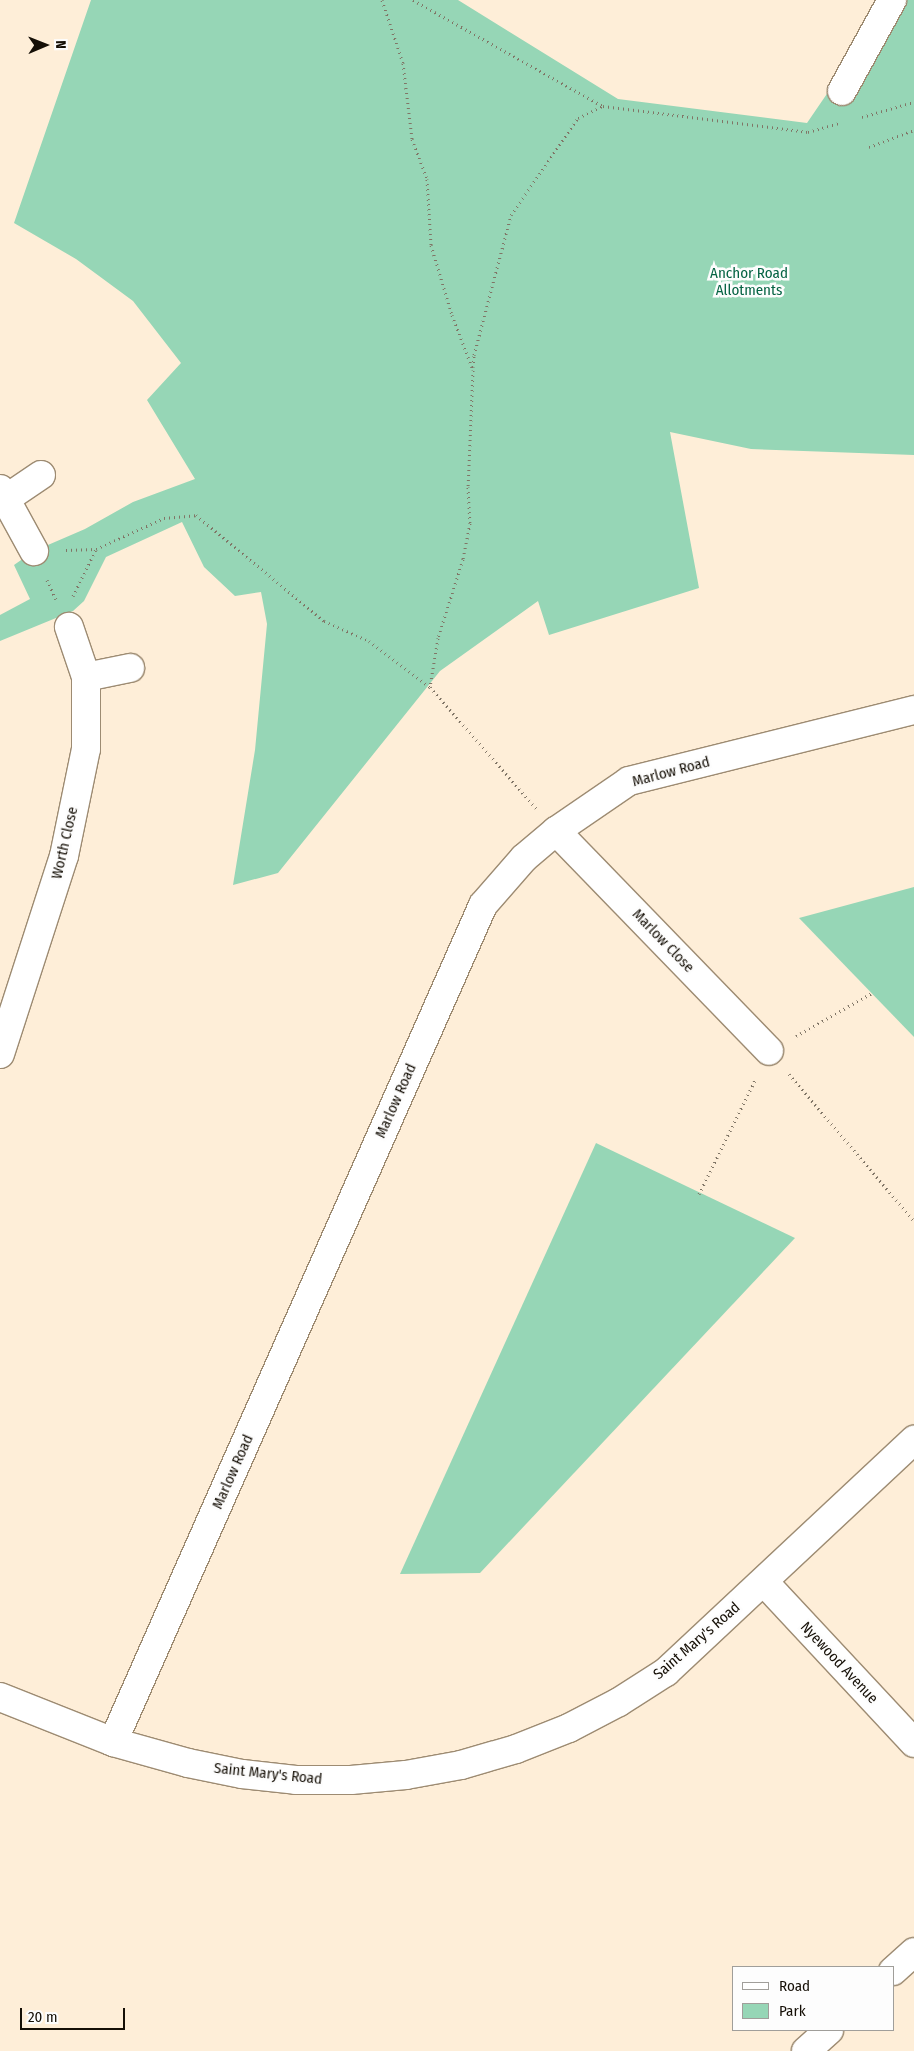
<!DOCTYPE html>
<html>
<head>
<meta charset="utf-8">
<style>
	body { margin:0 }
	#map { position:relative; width:914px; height:2051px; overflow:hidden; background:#feeed8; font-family:"Fira Sans Condensed",sans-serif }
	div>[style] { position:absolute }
	.green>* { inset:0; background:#96d6b6 }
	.path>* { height:3px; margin-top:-1.5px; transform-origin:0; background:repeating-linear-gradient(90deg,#807566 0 1px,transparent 0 5px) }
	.roads { filter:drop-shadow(1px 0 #9d8b72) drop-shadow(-1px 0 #9d8b72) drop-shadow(0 1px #9d8b72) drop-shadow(0 -1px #9d8b72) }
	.street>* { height:28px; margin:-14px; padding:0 14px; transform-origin:14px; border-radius:14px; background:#fff }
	span { translate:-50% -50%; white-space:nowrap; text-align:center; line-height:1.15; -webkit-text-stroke:5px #fdfdfd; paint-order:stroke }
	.park-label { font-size:15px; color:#066444 }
	.street-label { font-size:15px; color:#150f06 }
	.legend { position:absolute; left:732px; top:1966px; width:162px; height:65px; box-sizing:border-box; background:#fdfdfd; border:1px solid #a09e9a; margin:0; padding:6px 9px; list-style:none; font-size:15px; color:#150f06 }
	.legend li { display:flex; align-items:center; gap:10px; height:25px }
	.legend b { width:25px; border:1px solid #a09e9a }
	.north { position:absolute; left:20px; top:20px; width:50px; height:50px; -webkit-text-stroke:4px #fdfdfd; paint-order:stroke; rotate:89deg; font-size:14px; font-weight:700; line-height:20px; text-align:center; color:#150f06 }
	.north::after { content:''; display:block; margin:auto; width:18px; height:22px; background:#150f06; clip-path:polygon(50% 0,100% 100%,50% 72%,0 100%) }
	.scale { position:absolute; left:20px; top:2008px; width:105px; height:22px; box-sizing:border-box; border:2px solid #150f06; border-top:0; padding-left:6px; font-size:15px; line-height:18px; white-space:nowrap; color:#150f06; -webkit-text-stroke:4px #fdfdfd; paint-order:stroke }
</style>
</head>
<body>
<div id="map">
	<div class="green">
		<i style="clip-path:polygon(91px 0,458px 0,618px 99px,807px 123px,891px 0,914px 0,914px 455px,751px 449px,670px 432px,699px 588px,549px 635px,538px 601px,440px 671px,278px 873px,233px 885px,255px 750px,267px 624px,261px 592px,235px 596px,204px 567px,182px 522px,106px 557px,84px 601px,73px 611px,0 641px,0 615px,30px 599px,14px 565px,34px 551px,85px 529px,133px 502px,195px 479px,147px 400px,181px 363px,133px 301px,76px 259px,14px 223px)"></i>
		<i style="clip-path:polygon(914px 887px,914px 1037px,799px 918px)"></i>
		<i style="clip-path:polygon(596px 1143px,795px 1238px,480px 1573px,400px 1574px)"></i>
	</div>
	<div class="path">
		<i style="left:382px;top:0;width:66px;rotate:71.6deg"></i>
		<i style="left:403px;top:63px;width:77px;rotate:83.2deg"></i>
		<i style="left:412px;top:139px;width:43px;rotate:69.4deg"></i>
		<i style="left:427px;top:179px;width:66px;rotate:86.5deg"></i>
		<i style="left:431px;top:245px;width:73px;rotate:73.3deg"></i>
		<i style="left:452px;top:315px;width:59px;rotate:69.1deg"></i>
		<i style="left:473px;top:370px;width:117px;rotate:92.4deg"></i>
		<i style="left:468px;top:487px;width:36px;rotate:87deg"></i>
		<i style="left:470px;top:523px;width:37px;rotate:101deg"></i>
		<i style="left:463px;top:559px;width:83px;rotate:107.6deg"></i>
		<i style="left:438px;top:638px;width:50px;rotate:99.3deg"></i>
		<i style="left:413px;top:0;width:218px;rotate:29.2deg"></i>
		<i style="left:862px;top:117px;width:54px;rotate:-16.1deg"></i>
		<i style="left:869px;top:147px;width:48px;rotate:-20.7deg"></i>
		<i style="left:473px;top:367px;width:12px;rotate:-85deg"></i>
		<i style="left:474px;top:355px;width:145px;rotate:-75.2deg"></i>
		<i style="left:511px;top:215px;width:118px;rotate:-55.4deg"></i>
		<i style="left:578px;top:118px;width:28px;rotate:-26deg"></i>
		<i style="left:603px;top:106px;width:207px;rotate:7.2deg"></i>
		<i style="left:808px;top:132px;width:32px;rotate:-16deg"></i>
		<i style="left:66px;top:550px;width:30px;rotate:-2deg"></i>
		<i style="left:47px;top:580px;width:21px;rotate:65deg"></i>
		<i style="left:73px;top:596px;width:52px;rotate:-63.9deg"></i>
		<i style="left:96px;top:549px;width:75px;rotate:-24.5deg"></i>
		<i style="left:164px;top:518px;width:32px;rotate:-5deg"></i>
		<i style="left:196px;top:515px;width:166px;rotate:39.6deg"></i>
		<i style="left:324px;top:621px;width:49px;rotate:24deg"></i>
		<i style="left:369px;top:641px;width:76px;rotate:37deg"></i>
		<i style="left:430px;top:687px;width:161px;rotate:48.8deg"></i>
		<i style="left:796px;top:1036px;width:87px;rotate:-29.5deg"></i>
		<i style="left:789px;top:1074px;width:193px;rotate:49.6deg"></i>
		<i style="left:699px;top:1194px;width:129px;rotate:-63.8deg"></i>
	</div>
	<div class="roads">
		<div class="street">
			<i style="left:842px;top:91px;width:104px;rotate:-61.2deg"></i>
			<i style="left:0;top:489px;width:71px;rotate:61.3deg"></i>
			<i style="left:7px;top:498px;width:41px;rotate:-34.1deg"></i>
			<i style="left:86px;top:677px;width:45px;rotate:-11.6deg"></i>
			<i style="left:556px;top:831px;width:306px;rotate:45.9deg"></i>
			<i style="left:0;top:1054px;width:208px;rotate:-72.1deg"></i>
			<i style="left:64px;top:856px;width:109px;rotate:-78.4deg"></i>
			<i style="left:86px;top:749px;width:72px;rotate:-90deg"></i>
			<i style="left:86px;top:677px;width:53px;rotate:-108.8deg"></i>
			<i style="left:764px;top:1582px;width:220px;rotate:47deg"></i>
			<i style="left:0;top:1697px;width:122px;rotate:21.7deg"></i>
			<i style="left:113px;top:1742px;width:78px;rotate:15.6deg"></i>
			<i style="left:188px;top:1763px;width:55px;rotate:11.5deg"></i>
			<i style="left:242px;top:1774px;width:54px;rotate:6.3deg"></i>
			<i style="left:296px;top:1780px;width:55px"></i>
			<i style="left:351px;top:1780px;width:55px;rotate:-5.2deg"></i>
			<i style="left:406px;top:1775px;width:56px;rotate:-10.3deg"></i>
			<i style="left:461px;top:1765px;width:57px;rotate:-16.2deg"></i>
			<i style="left:516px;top:1749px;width:57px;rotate:-21.6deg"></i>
			<i style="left:569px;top:1728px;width:56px;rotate:-27.5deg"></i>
			<i style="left:619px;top:1702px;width:56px;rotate:-32.6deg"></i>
			<i style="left:666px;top:1672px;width:340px;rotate:-43.1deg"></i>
			<i style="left:113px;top:1742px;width:915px;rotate:-66.15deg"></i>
			<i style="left:483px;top:905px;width:62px;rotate:-48.9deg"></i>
			<i style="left:524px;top:858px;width:42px;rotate:-40.2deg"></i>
			<i style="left:556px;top:831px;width:88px;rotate:-34.4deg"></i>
			<i style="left:629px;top:781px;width:294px;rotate:-14deg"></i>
			<i style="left:893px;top:1971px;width:28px;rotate:-42deg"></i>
			<i style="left:806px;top:2051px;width:31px;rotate:-42deg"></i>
		</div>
	</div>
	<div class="park-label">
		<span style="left:749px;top:282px">Anchor Road<br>Allotments</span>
	</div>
	<div class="street-label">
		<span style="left:671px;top:772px;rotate:-15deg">Marlow Road</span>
		<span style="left:65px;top:843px;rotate:-77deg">Worth Close</span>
		<span style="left:663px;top:941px;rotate:46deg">Marlow Close</span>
		<span style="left:396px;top:1101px;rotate:-66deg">Marlow Road</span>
		<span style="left:233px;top:1472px;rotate:-66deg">Marlow Road</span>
		<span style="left:697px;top:1641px;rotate:-41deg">Saint Mary's Road</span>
		<span style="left:839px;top:1663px;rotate:47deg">Nyewood Avenue</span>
		<span style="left:268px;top:1774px;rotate:6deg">Saint Mary's Road</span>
	</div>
	<ul class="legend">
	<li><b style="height:6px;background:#fff"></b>Road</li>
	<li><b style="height:14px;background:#96d6b6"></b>Park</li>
	</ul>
	<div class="north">N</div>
	<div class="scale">20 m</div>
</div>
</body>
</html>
